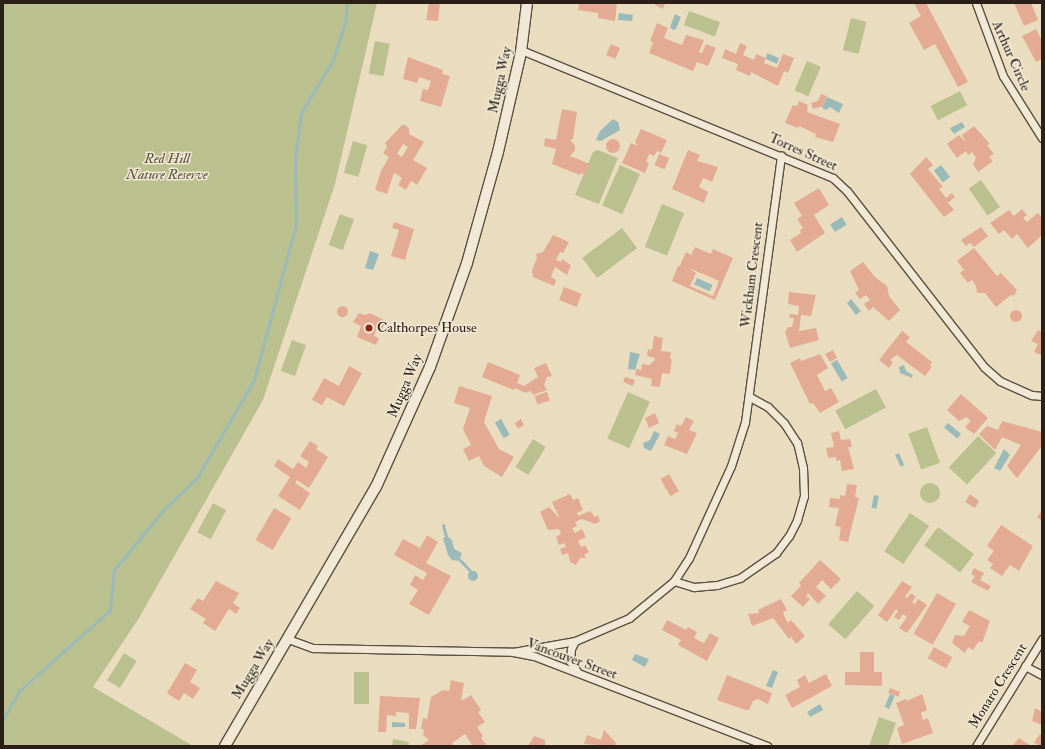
<!DOCTYPE html>
<html>
<head>
<meta charset="utf-8">
<style>
	body { margin:0 }
	#map { position:relative; width:1045px; height:749px; overflow:hidden; background:#eaddbf; font-family:"IM FELL Double Pica",serif }
	div>[style] { position:absolute }
	.green>* { inset:0; background:#bbc08f; transform-origin:0 0 }
	.round { border-radius:50% }
	.water>* { inset:0; background:#9ababa; transform-origin:0 0 }
	.stream>* { height:3px; margin:-1.5px; padding:0 1.5px; transform-origin:1.5px; border-radius:1.5px; background:#9ababa }
	.building>* { inset:0; background:#e3ab94; transform-origin:0 0 }
	.roads { filter:drop-shadow(1px 0 #5a4f41) drop-shadow(-1px 0 #5a4f41) drop-shadow(0 1px #5a4f41) drop-shadow(0 -1px #5a4f41) }
	.minor>* { height:7px; margin:-3.5px; padding:0 3.5px; transform-origin:3.5px; border-radius:3.5px; background:#f1e9d5 }
	.secondary>* { height:10px; margin:-5px; padding:0 5px; transform-origin:5px; border-radius:5px; background:#f1e9d5 }
	.dots>* { width:11px; height:11px; translate:-50% -50%; box-sizing:border-box; border:2px solid #f1e9d5; border-radius:50% }
	span { translate:-50% -50%; white-space:nowrap; text-align:center; line-height:1.15; -webkit-text-stroke:3px #f1e9d5; paint-order:stroke }
	.street-label { font-size:14px; color:#2a2017 }
	.park-label { font-size:14px; color:#56503b; font-style:italic }
	.poi-label { font-size:14px; color:#2a2017 }
	.left { translate:0 -50%; text-align:left }
	.frame { position:absolute; inset:0; border:4px solid #2a2017; pointer-events:none }
</style>
</head>
<body>
<div id="map">
	<div class="green">
		<i style="clip-path:polygon(3px 3px,377px 3px,335px 184px,263px 400px,139px 618px,93px 687px,193px 746px,3px 746px)"></i>
		<i style="left:689px;top:11px;width:33px;height:15px;rotate:20deg"></i>
		<i style="left:851px;top:18px;width:16px;height:33px;rotate:14deg"></i>
		<i style="left:375px;top:41px;width:15px;height:33px;rotate:11deg"></i>
		<i style="left:807px;top:61px;width:15px;height:32px;rotate:23deg"></i>
		<i style="left:960px;top:91px;width:16px;height:33px;rotate:63deg"></i>
		<i style="left:353px;top:141px;width:15px;height:33px;rotate:16deg"></i>
		<i style="clip-path:polygon(598px 150px,618px 158px,599px 204px,575px 195px,593px 152px)"></i>
		<i style="left:620px;top:165px;width:22px;height:44px;rotate:24deg"></i>
		<i style="left:981px;top:180px;width:33px;height:15px;rotate:55deg"></i>
		<i style="left:662px;top:204px;width:24px;height:46px;rotate:22deg"></i>
		<i style="left:340px;top:214px;width:15px;height:33px;rotate:20deg"></i>
		<i style="left:622px;top:228px;width:25px;height:50px;rotate:53deg"></i>
		<i style="left:292px;top:340px;width:15px;height:33px;rotate:20deg"></i>
		<i style="left:876px;top:389px;width:21px;height:46px;rotate:62deg"></i>
		<i style="left:628px;top:392px;width:24px;height:51px;rotate:24deg"></i>
		<i style="left:927px;top:427px;width:38px;height:20px;rotate:70deg"></i>
		<i style="left:978px;top:436px;width:25px;height:43px;rotate:43deg"></i>
		<i style="left:533px;top:439px;width:15px;height:33px;rotate:32deg"></i>
		<i class="round" style="left:920px;top:483px;width:20px;height:20px"></i>
		<i style="left:213px;top:503px;width:15px;height:33px;rotate:28deg"></i>
		<i style="left:910px;top:513px;width:23px;height:46px;rotate:34deg"></i>
		<i style="left:938px;top:527px;width:45px;height:23px;rotate:37deg"></i>
		<i style="left:857px;top:591px;width:23px;height:44px;rotate:41deg"></i>
		<i style="left:124px;top:653px;width:15px;height:32px;rotate:32deg"></i>
		<i style="left:354px;top:672px;width:15px;height:32px"></i>
		<i style="clip-path:polygon(879px 717px,896px 723px,888px 746px,869px 746px)"></i>
		<i style="clip-path:polygon(393px 739px,409px 742px,408px 746px,392px 746px)"></i>
	</div>
	<div class="water">
		<i style="clip-path:polygon(619px 13px,633px 15px,632px 21px,618px 20px)"></i>
		<i style="clip-path:polygon(675px 14px,681px 17px,676px 29px,673px 30px,670px 27px)"></i>
		<i style="clip-path:polygon(767px 53px,779px 58px,777px 64px,766px 59px)"></i>
		<i style="clip-path:polygon(827px 97px,843px 104px,839px 113px,830px 107px,826px 110px,822px 108px)"></i>
		<i style="clip-path:polygon(613px 119px,618px 122px,620px 130px,601px 141px,596px 140px,600px 131px)"></i>
		<i style="clip-path:polygon(962px 122px,965px 127px,954px 134px,950px 128px)"></i>
		<i style="left:941px;top:165px;width:15px;height:9px;rotate:53deg"></i>
		<i style="left:842px;top:217px;width:9px;height:14px;rotate:58deg"></i>
		<i style="clip-path:polygon(370px 251px,379px 254px,373px 270px,365px 268px)"></i>
		<i style="left:697px;top:278px;width:17px;height:7px;rotate:24deg"></i>
		<i style="clip-path:polygon(851px 299px,861px 311px,856px 315px,847px 303px)"></i>
		<i style="clip-path:polygon(630px 352px,640px 354px,635px 370px,628px 369px)"></i>
		<i style="left:837px;top:360px;width:21px;height:7px;rotate:59deg"></i>
		<i style="clip-path:polygon(904px 365px,906px 371px,913px 375px,912px 378px,900px 373px,899px 367px)"></i>
		<i style="left:501px;top:419px;width:18px;height:7px;rotate:61deg"></i>
		<i style="left:948px;top:423px;width:17px;height:6px;rotate:40deg"></i>
		<i style="clip-path:polygon(654px 431px,660px 434px,651px 451px,644px 448px,643px 443px,650px 440px)"></i>
		<i style="clip-path:polygon(1004px 449px,1010px 455px,1000px 471px,994px 468px)"></i>
		<i style="clip-path:polygon(899px 453px,904px 465px,901px 467px,895px 455px)"></i>
		<i style="left:874px;top:495px;width:5px;height:13px;rotate:11deg"></i>
		<i style="clip-path:polygon(447px 536px,452px 540px,454px 549px,462px 553px,459px 561px,452px 560px,448px 555px,443px 538px)"></i>
		<i class="round" style="left:468px;top:571px;width:10px;height:10px"></i>
		<i style="clip-path:polygon(635px 654px,649px 659px,645px 667px,632px 660px)"></i>
		<i style="clip-path:polygon(773px 670px,778px 672px,772px 688px,766px 686px)"></i>
		<i style="left:890px;top:694px;width:5px;height:14px;rotate:22deg"></i>
		<i style="clip-path:polygon(820px 704px,823px 710px,810px 717px,807px 712px)"></i>
		<i style="clip-path:polygon(392px 722px,405px 723px,405px 727px,392px 727px)"></i>
	</div>
	<div class="stream">
		<i style="left:443px;top:525px;width:11px;rotate:75deg"></i>
		<i style="left:460px;top:560px;width:16px;rotate:47deg"></i>
		<i style="left:3px;top:719px;width:34px;rotate:-60deg"></i>
		<i style="left:20px;top:690px;width:120px;rotate:-41.6deg"></i>
		<i style="left:110px;top:610px;width:40px;rotate:-84.3deg"></i>
		<i style="left:114px;top:570px;width:82px;rotate:-50.5deg"></i>
		<i style="left:166px;top:507px;width:41px;rotate:-43deg"></i>
		<i style="left:196px;top:479px;width:115px;rotate:-59.6deg"></i>
		<i style="left:254px;top:380px;width:162px;rotate:-74.9deg"></i>
		<i style="left:296px;top:224px;width:65px;rotate:-90.9deg"></i>
		<i style="left:295px;top:159px;width:46px;rotate:-82.6deg"></i>
		<i style="left:301px;top:113px;width:62px;rotate:-58.9deg"></i>
		<i style="left:333px;top:60px;width:39px;rotate:-72deg"></i>
		<i style="left:345px;top:23px;width:20px;rotate:-84deg"></i>
	</div>
	<div class="building">
		<i style="clip-path:polygon(429px 3px,440px 3px,438px 21px,426px 20px)"></i>
		<i style="clip-path:polygon(575px 3px,617px 3px,615px 21px,598px 18px,598px 13px,578px 10px,579px 5px)"></i>
		<i style="clip-path:polygon(656px 3px,665px 3px,663px 9px,655px 5px)"></i>
		<i style="clip-path:polygon(914px 3px,926px 3px,968px 82px,958px 87px,935px 44px,924px 50px,909px 23px,921px 16px)"></i>
		<i style="clip-path:polygon(1014px 3px,1031px 3px,1038px 20px,1024px 26px)"></i>
		<i style="clip-path:polygon(657px 23px,668px 28px,664px 38px,682px 45px,686px 35px,704px 40px,699px 52px,702px 53px,706px 44px,716px 48px,708px 66px,697px 62px,693px 71px,649px 53px,653px 42px,650px 41px)"></i>
		<i style="clip-path:polygon(1036px 29px,1042px 41px,1042px 59px,1036px 62px,1022px 36px)"></i>
		<i style="clip-path:polygon(740px 43px,747px 46px,743px 55px,754px 60px,756px 54px,766px 58px,764px 63px,777px 68px,783px 54px,794px 58px,788px 73px,784px 71px,778px 86px,751px 72px,750px 76px,736px 70px,738px 64px,722px 58px,725px 49px,736px 54px)"></i>
		<i style="left:611px;top:44px;width:10px;height:12px;rotate:24deg"></i>
		<i style="clip-path:polygon(408px 57px,443px 70px,442px 74px,450px 76px,441px 107px,420px 101px,423px 89px,428px 90px,431px 81px,419px 77px,417px 83px,403px 79px)"></i>
		<i style="clip-path:polygon(821px 94px,827px 96px,823px 106px,813px 109px,811px 103px,818px 101px)"></i>
		<i style="clip-path:polygon(799px 101px,808px 105px,807px 112px,840px 124px,833px 142px,815px 137px,816px 134px,799px 126px,798px 128px,785px 123px,793px 105px,797px 106px)"></i>
		<i style="clip-path:polygon(562px 109px,577px 112px,573px 139px,570px 140px,575px 145px,575px 150px,570px 156px,590px 164px,585px 175px,581px 173px,580px 175px,552px 164px,556px 149px,544px 146px,545px 138px,556px 140px)"></i>
		<i style="clip-path:polygon(evenodd,403px 124px,409px 128px,409px 134px,424px 142px,413px 160px,427px 168px,417px 185px,411px 181px,406px 190px,398px 185px,402px 178px,394px 173px,387px 194px,375px 190px,381px 171px,389px 157px,383px 153px,387px 147px,385px 143px,403px 124px,403px 144px,408px 147px,402px 157px,397px 154px,403px 144px)"></i>
		<i style="clip-path:polygon(974px 126px,990px 144px,987px 145px,994px 154px,989px 157px,993px 161px,978px 172px,973px 164px,976px 158px,972px 152px,968px 155px,966px 151px,957px 158px,947px 144px,959px 135px,966px 142px,962px 135px)"></i>
		<i style="clip-path:polygon(641px 129px,667px 140px,661px 153px,657px 151px,654px 156px,649px 154px,646px 162px,649px 163px,645px 173px,622px 163px,631px 143px,638px 146px,635px 142px)"></i>
		<i class="round" style="left:606px;top:139px;width:14px;height:14px"></i>
		<i style="clip-path:polygon(688px 150px,700px 155px,697px 161px,718px 167px,712px 182px,703px 178px,699px 187px,708px 192px,704px 203px,672px 189px)"></i>
		<i style="left:659px;top:154px;width:11px;height:12px;rotate:22deg"></i>
		<i style="clip-path:polygon(926px 157px,933px 165px,928px 169px,943px 187px,939px 189px,946px 198px,952px 193px,955px 197px,948px 203px,954px 210px,944px 217px,910px 174px)"></i>
		<i style="clip-path:polygon(819px 188px,829px 205px,814px 215px,825px 233px,797px 252px,790px 240px,801px 233px,800px 230px,803px 228px,797px 219px,802px 216px,794px 203px)"></i>
		<i style="clip-path:polygon(1022px 209px,1027px 215px,1023px 218px,1027px 222px,1038px 213px,1042px 218px,1042px 235px,1028px 248px,1017px 234px,1012px 239px,1004px 230px,999px 234px,990px 223px,1009px 210px,1014px 216px)"></i>
		<i style="clip-path:polygon(394px 222px,414px 229px,405px 260px,391px 256px,399px 230px,392px 228px)"></i>
		<i style="clip-path:polygon(981px 227px,988px 236px,974px 247px,970px 243px,966px 246px,961px 240px)"></i>
		<i style="clip-path:polygon(553px 235px,569px 242px,563px 253px,560px 252px,556px 260px,561px 262px,562px 259px,571px 265px,567px 275px,555px 267px,551px 277px,556px 280px,554px 286px,533px 277px,532px 270px,537px 258px,536px 254px,543px 252px)"></i>
		<i style="clip-path:polygon(evenodd,695px 247px,711px 254px,713px 249px,733px 258px,715px 300px,672px 281px,678px 266px,682px 266px,680px 265px,686px 252px,691px 255px,695px 247px,689px 268px,719px 281px,713px 296px,690px 286px,696px 273px,689px 268px)"></i>
		<i style="clip-path:polygon(974px 248px,997px 276px,1001px 273px,1017px 290px,1014px 296px,1011px 295px,996px 307px,985px 293px,977px 293px,976px 286px,972px 280px,968px 283px,960px 273px,964px 270px,957px 261px)"></i>
		<i style="clip-path:polygon(863px 262px,875px 277px,887px 286px,889px 296px,900px 310px,889px 321px,873px 307px,869px 311px,864px 304px,870px 300px,866px 295px,860px 299px,855px 293px,859px 290px,850px 271px)"></i>
		<i style="left:564px;top:287px;width:19px;height:14px;rotate:21deg"></i>
		<i style="clip-path:polygon(789px 292px,816px 295px,811px 316px,801px 315px,799px 331px,816px 328px,819px 340px,790px 348px,785px 332px,788px 327px,792px 327px,794px 318px,789px 318px,790px 314px,798px 315px,799px 306px,788px 304px)"></i>
		<i class="round" style="left:336.5px;top:305.5px;width:11px;height:11px"></i>
		<i class="round" style="left:1010px;top:310px;width:12px;height:12px"></i>
		<i style="clip-path:polygon(359px 313px,365px 315px,370px 313px,386px 321px,382px 329px,377px 327px,374px 336px,379px 338px,376px 345px,357px 337px,361px 326px,353px 322px)"></i>
		<i style="clip-path:polygon(1038px 330px,1042px 332px,1041px 355px,1034px 352px,1038px 344px,1031px 341px)"></i>
		<i style="clip-path:polygon(902px 331px,910px 337px,906px 342px,932px 362px,930px 365px,932px 367px,925px 376px,897px 355px,890px 360px,893px 362px,889px 368px,879px 360px)"></i>
		<i style="clip-path:polygon(654px 336px,663px 338px,661px 351px,671px 352px,670px 359px,672px 359px,670px 374px,662px 373px,660px 387px,651px 386px,652px 379px,635px 375px,636px 369px,641px 370px,642px 364px,649px 365px,654px 361px,655px 358px,647px 356px,648px 349px,652px 350px)"></i>
		<i style="clip-path:polygon(833px 350px,837px 358px,830px 362px,825px 354px)"></i>
		<i style="clip-path:polygon(820px 354px,828px 368px,817px 375px,825px 391px,831px 388px,839px 402px,820px 413px,813px 403px,810px 404px,790px 363px,800px 358px,801px 361px)"></i>
		<i style="clip-path:polygon(488px 362px,520px 375px,517px 383px,524px 386px,538px 377px,534px 368px,546px 363px,552px 376px,547px 377px,544px 385px,547px 390px,533px 395px,531px 391px,525px 393px,515px 388px,514px 390px,482px 377px)"></i>
		<i style="clip-path:polygon(349px 366px,362px 373px,344px 406px,327px 397px,322px 405px,312px 400px,324px 378px,339px 386px)"></i>
		<i style="clip-path:polygon(625px 377px,635px 380px,633px 386px,623px 382px)"></i>
		<i style="clip-path:polygon(459px 386px,492px 396px,484px 422px,499px 449px,514px 457px,502px 477px,484px 466px,479px 456px,469px 461px,463px 449px,471px 445px,463px 429px,470px 408px,454px 403px)"></i>
		<i style="left:547px;top:392px;width:9px;height:13px;rotate:72deg"></i>
		<i style="clip-path:polygon(961px 394px,988px 418px,974px 434px,965px 427px,971px 421px,966px 417px,959px 421px,947px 410px)"></i>
		<i style="clip-path:polygon(655px 413px,659px 423px,649px 428px,645px 418px)"></i>
		<i style="clip-path:polygon(686px 417px,694px 421px,689px 430px,697px 433px,687px 454px,664px 445px,668px 436px,675px 439px,678px 433px,674px 431px,677px 424px,681px 426px)"></i>
		<i style="clip-path:polygon(521px 419px,524px 425px,518px 429px,515px 423px)"></i>
		<i style="clip-path:polygon(1002px 421px,1042px 432px,1042px 446px,1017px 478px,1007px 466px,1021px 445px,1002px 437px,995px 450px,979px 434px,987px 426px,998px 430px)"></i>
		<i style="clip-path:polygon(839px 431px,841px 440px,850px 439px,852px 447px,848px 447px,854px 469px,842px 471px,840px 460px,836px 461px,836px 457px,828px 458px,826px 448px,834px 447px,831px 433px)"></i>
		<i style="clip-path:polygon(310px 441px,318px 446px,316px 449px,328px 457px,309px 488px,297px 480px,295px 483px,310px 493px,300px 510px,278px 496px,290px 477px,274px 466px,278px 459px,293px 469px,298px 462px,306px 468px,309px 462px,300px 456px)"></i>
		<i style="left:669px;top:474px;width:20px;height:10px;rotate:60deg"></i>
		<i style="clip-path:polygon(847px 484px,857px 485px,855px 497px,859px 498px,848px 542px,839px 540px,841px 527px,835px 526px,839px 508px,829px 507px,830px 498px,840px 499px,840px 495px,845px 496px)"></i>
		<i style="clip-path:polygon(570px 494px,573px 500px,578px 498px,583px 510px,577px 513px,578px 516px,590px 511px,595px 517px,598px 515px,600px 521px,595px 524px,582px 519px,575px 522px,577px 526px,572px 528px,575px 533px,582px 529px,586px 537px,578px 541px,581px 547px,585px 545px,589px 552px,584px 555px,586px 558px,580px 558px,576px 565px,570px 562px,568px 553px,562px 555px,560px 549px,566px 547px,564px 543px,559px 545px,556px 537px,561px 534px,559px 529px,548px 530px,540px 512px,549px 507px,560px 519px,552px 502px)"></i>
		<i style="clip-path:polygon(970px 494px,979px 501px,975px 508px,965px 502px)"></i>
		<i style="left:274px;top:508px;width:20px;height:37px;rotate:30deg"></i>
		<i style="clip-path:polygon(1041px 512px,1042px 512px,1042px 521px,1037px 517px)"></i>
		<i style="clip-path:polygon(1001px 525px,1033px 546px,1019px 571px,1010px 565px,1002px 576px,990px 568px,993px 564px,987px 560px,994px 551px,987px 546px)"></i>
		<i style="clip-path:polygon(427px 535px,438px 542px,426px 563px,451px 576px,429px 615px,409px 604px,418px 590px,410px 585px,415px 575px,423px 580px,427px 573px,394px 555px,403px 539px,420px 548px)"></i>
		<i style="clip-path:polygon(820px 560px,841px 579px,831px 589px,822px 580px,816px 587px,826px 596px,818px 604px,808px 593px,806px 596px,810px 599px,803px 607px,791px 596px,801px 586px,799px 583px)"></i>
		<i style="clip-path:polygon(974px 568px,984px 573px,980px 580px,991px 586px,988px 591px,971px 582px,975px 576px,971px 574px)"></i>
		<i style="clip-path:polygon(216px 581px,239px 593px,233px 603px,240px 608px,236px 614px,229px 609px,215px 631px,203px 623px,206px 619px,190px 609px,198px 598px,203px 601px)"></i>
		<i style="clip-path:polygon(902px 581px,912px 587px,905px 597px,907px 598px,911px 593px,916px 597px,912px 602px,915px 604px,918px 599px,927px 605px,907px 633px,899px 628px,907px 617px,903px 614px,899px 620px,894px 617px,898px 611px,896px 609px,887px 622px,878px 615px)"></i>
		<i style="left:937px;top:593px;width:22px;height:47px;rotate:30deg"></i>
		<i style="clip-path:polygon(781px 599px,787px 610px,783px 613px,788px 623px,791px 620px,805px 636px,796px 644px,791px 637px,789px 639px,773px 618px,752px 626px,748px 614px,759px 613px,758px 610px)"></i>
		<i style="clip-path:polygon(969px 610px,990px 621px,982px 643px,979px 641px,973px 650px,968px 647px,965px 653px,952px 643px,955px 635px,964px 636px,970px 626px,962px 622px)"></i>
		<i style="clip-path:polygon(667px 620px,686px 630px,688px 627px,697px 632px,694px 638px,704px 643px,710px 633px,719px 638px,707px 661px,678px 645px,681px 640px,662px 630px)"></i>
		<i style="left:934px;top:647px;width:21px;height:13px;rotate:29deg"></i>
		<i style="clip-path:polygon(860px 652px,874px 652px,874px 672px,882px 672px,882px 686px,845px 685px,845px 672px,860px 672px)"></i>
		<i style="clip-path:polygon(185px 663px,197px 670px,190px 682px,200px 688px,193px 699px,184px 693px,179px 701px,167px 693px)"></i>
		<i style="clip-path:polygon(826px 674px,832px 686px,792px 708px,785px 695px,800px 687px,797px 680px,805px 675px,809px 683px)"></i>
		<i style="clip-path:polygon(727px 675px,772px 693px,768px 704px,758px 699px,753px 701px,749px 710px,745px 710px,717px 700px)"></i>
		<i style="clip-path:polygon(451px 680px,464px 683px,461px 701px,471px 695px,481px 710px,478px 712px,485px 722px,477px 727px,483px 736px,481px 738px,486px 744px,483px 746px,472px 745px,465px 734px,452px 743px,454px 746px,420px 746px,429px 740px,423px 735px,424px 730px,421px 729px,423px 718px,427px 719px,431px 697px,443px 690px,449px 691px)"></i>
		<i style="left:890px;top:688px;width:11px;height:5px;rotate:22deg"></i>
		<i style="clip-path:polygon(922px 694px,927px 710px,921px 713px,923px 720px,928px 718px,933px 733px,902px 744px,897px 728px,904px 725px,896px 703px,906px 699px,907px 701px)"></i>
		<i style="clip-path:polygon(380px 696px,420px 698px,416px 729px,409px 729px,409px 713px,396px 712px,396px 716px,387px 715px,386px 732px,378px 732px)"></i>
		<i style="clip-path:polygon(1035px 708px,1042px 712px,1042px 725px,1032px 721px)"></i>
		<i style="clip-path:polygon(604px 730px,616px 743px,615px 746px,584px 744px,587px 735px,601px 740px)"></i>
		<i style="clip-path:polygon(1040px 734px,1042px 735px,1042px 746px,1034px 743px)"></i>
		<i style="clip-path:polygon(534px 736px,545px 740px,545px 746px,528px 746px)"></i>
		<i style="clip-path:polygon(1019px 738px,1031px 746px,1012px 746px)"></i>
	</div>
	<div class="roads">
		<div class="minor">
			<i style="left:976px;top:3px;width:78px;rotate:69.7deg"></i>
			<i style="left:1003px;top:76px;width:73px;rotate:57.8deg"></i>
			<i style="left:521px;top:50px;width:337px;rotate:22.3deg"></i>
			<i style="left:833px;top:178px;width:19px;rotate:43deg"></i>
			<i style="left:847px;top:191px;width:223px;rotate:52.1deg"></i>
			<i style="left:984px;top:367px;width:21px;rotate:41deg"></i>
			<i style="left:1000px;top:381px;width:35px;rotate:24deg"></i>
			<i style="left:1032px;top:395px;width:10px;rotate:6deg"></i>
			<i style="left:674px;top:581px;width:21px;rotate:17deg"></i>
			<i style="left:694px;top:587px;width:23px;rotate:-5deg"></i>
			<i style="left:717px;top:585px;width:24px;rotate:-17deg"></i>
			<i style="left:740px;top:578px;width:44px;rotate:-34.8deg"></i>
			<i style="left:776px;top:553px;width:21px;rotate:-53deg"></i>
			<i style="left:789px;top:536px;width:18px;rotate:-63deg"></i>
			<i style="left:797px;top:520px;width:25px;rotate:-74deg"></i>
			<i style="left:804px;top:496px;width:28px;rotate:-92deg"></i>
			<i style="left:803px;top:468px;width:26px;rotate:-103deg"></i>
			<i style="left:797px;top:443px;width:24px;rotate:-123deg"></i>
			<i style="left:784px;top:423px;width:23px;rotate:-135deg"></i>
			<i style="left:768px;top:407px;width:21px;rotate:-151deg"></i>
			<i style="left:288px;top:639px;width:27px;rotate:20deg"></i>
			<i style="left:313px;top:648px;width:200px;rotate:1.1deg"></i>
			<i style="left:513px;top:652px;width:21px;rotate:11deg"></i>
			<i style="left:534px;top:656px;width:250px;rotate:21.1deg"></i>
			<i style="left:575px;top:641px;width:9px;rotate:117deg"></i>
			<i style="left:571px;top:649px;width:12px;rotate:95deg"></i>
			<i style="left:570px;top:661px;width:14px;rotate:56deg"></i>
			<i style="left:513px;top:652px;width:63px;rotate:-10.1deg"></i>
			<i style="left:575px;top:641px;width:59px;rotate:-23.1deg"></i>
			<i style="left:629px;top:618px;width:58px;rotate:-39.4deg"></i>
			<i style="left:674px;top:581px;width:27px;rotate:-57deg"></i>
			<i style="left:689px;top:558px;width:101px;rotate:-65.5deg"></i>
			<i style="left:731px;top:466px;width:46px;rotate:-72.3deg"></i>
			<i style="left:745px;top:422px;width:269px;rotate:-82.3deg"></i>
			<i style="left:1025px;top:666px;width:19px;rotate:28deg"></i>
			<i style="left:976px;top:746px;width:126px;rotate:-58.3deg"></i>
		</div>
		<div class="secondary">
			<i style="left:225px;top:746px;width:300px;rotate:-59.8deg"></i>
			<i style="left:376px;top:487px;width:132px;rotate:-65.8deg"></i>
			<i style="left:430px;top:367px;width:110px;rotate:-70.4deg"></i>
			<i style="left:467px;top:263px;width:115px;rotate:-74.4deg"></i>
			<i style="left:498px;top:152px;width:103px;rotate:-77deg"></i>
			<i style="left:521px;top:52px;width:49px;rotate:-83deg"></i>
		</div>
	</div>
	<div class="dots">
		<i style="left:369px;top:328px;background:#8f2418"></i>
	</div>
	<div class="street-label">
		<span style="left:1011px;top:56px;rotate:66deg">Arthur Circle</span>
		<span style="left:500px;top:80px;rotate:-78deg">Mugga Way</span>
		<span style="left:803px;top:152px;rotate:24deg">Torres Street</span>
		<span style="left:752px;top:275px;rotate:-83deg">Wickham Crescent</span>
		<span style="left:405px;top:386px;rotate:-67deg">Mugga Way</span>
		<span style="left:572px;top:659px;rotate:20deg">Vancouver Street</span>
		<span style="left:253px;top:669px;rotate:-59deg">Mugga Way</span>
		<span style="left:998px;top:686px;rotate:-58deg">Monaro Crescent</span>
	</div>
	<div class="park-label">
		<span style="left:167px;top:167px">Red Hill<br>Nature Reserve</span>
	</div>
	<div class="poi-label">
		<span class="left" style="left:377px;top:328px">Calthorpes House</span>
	</div>
	<div class="frame"></div>
</div>
</body>
</html>
